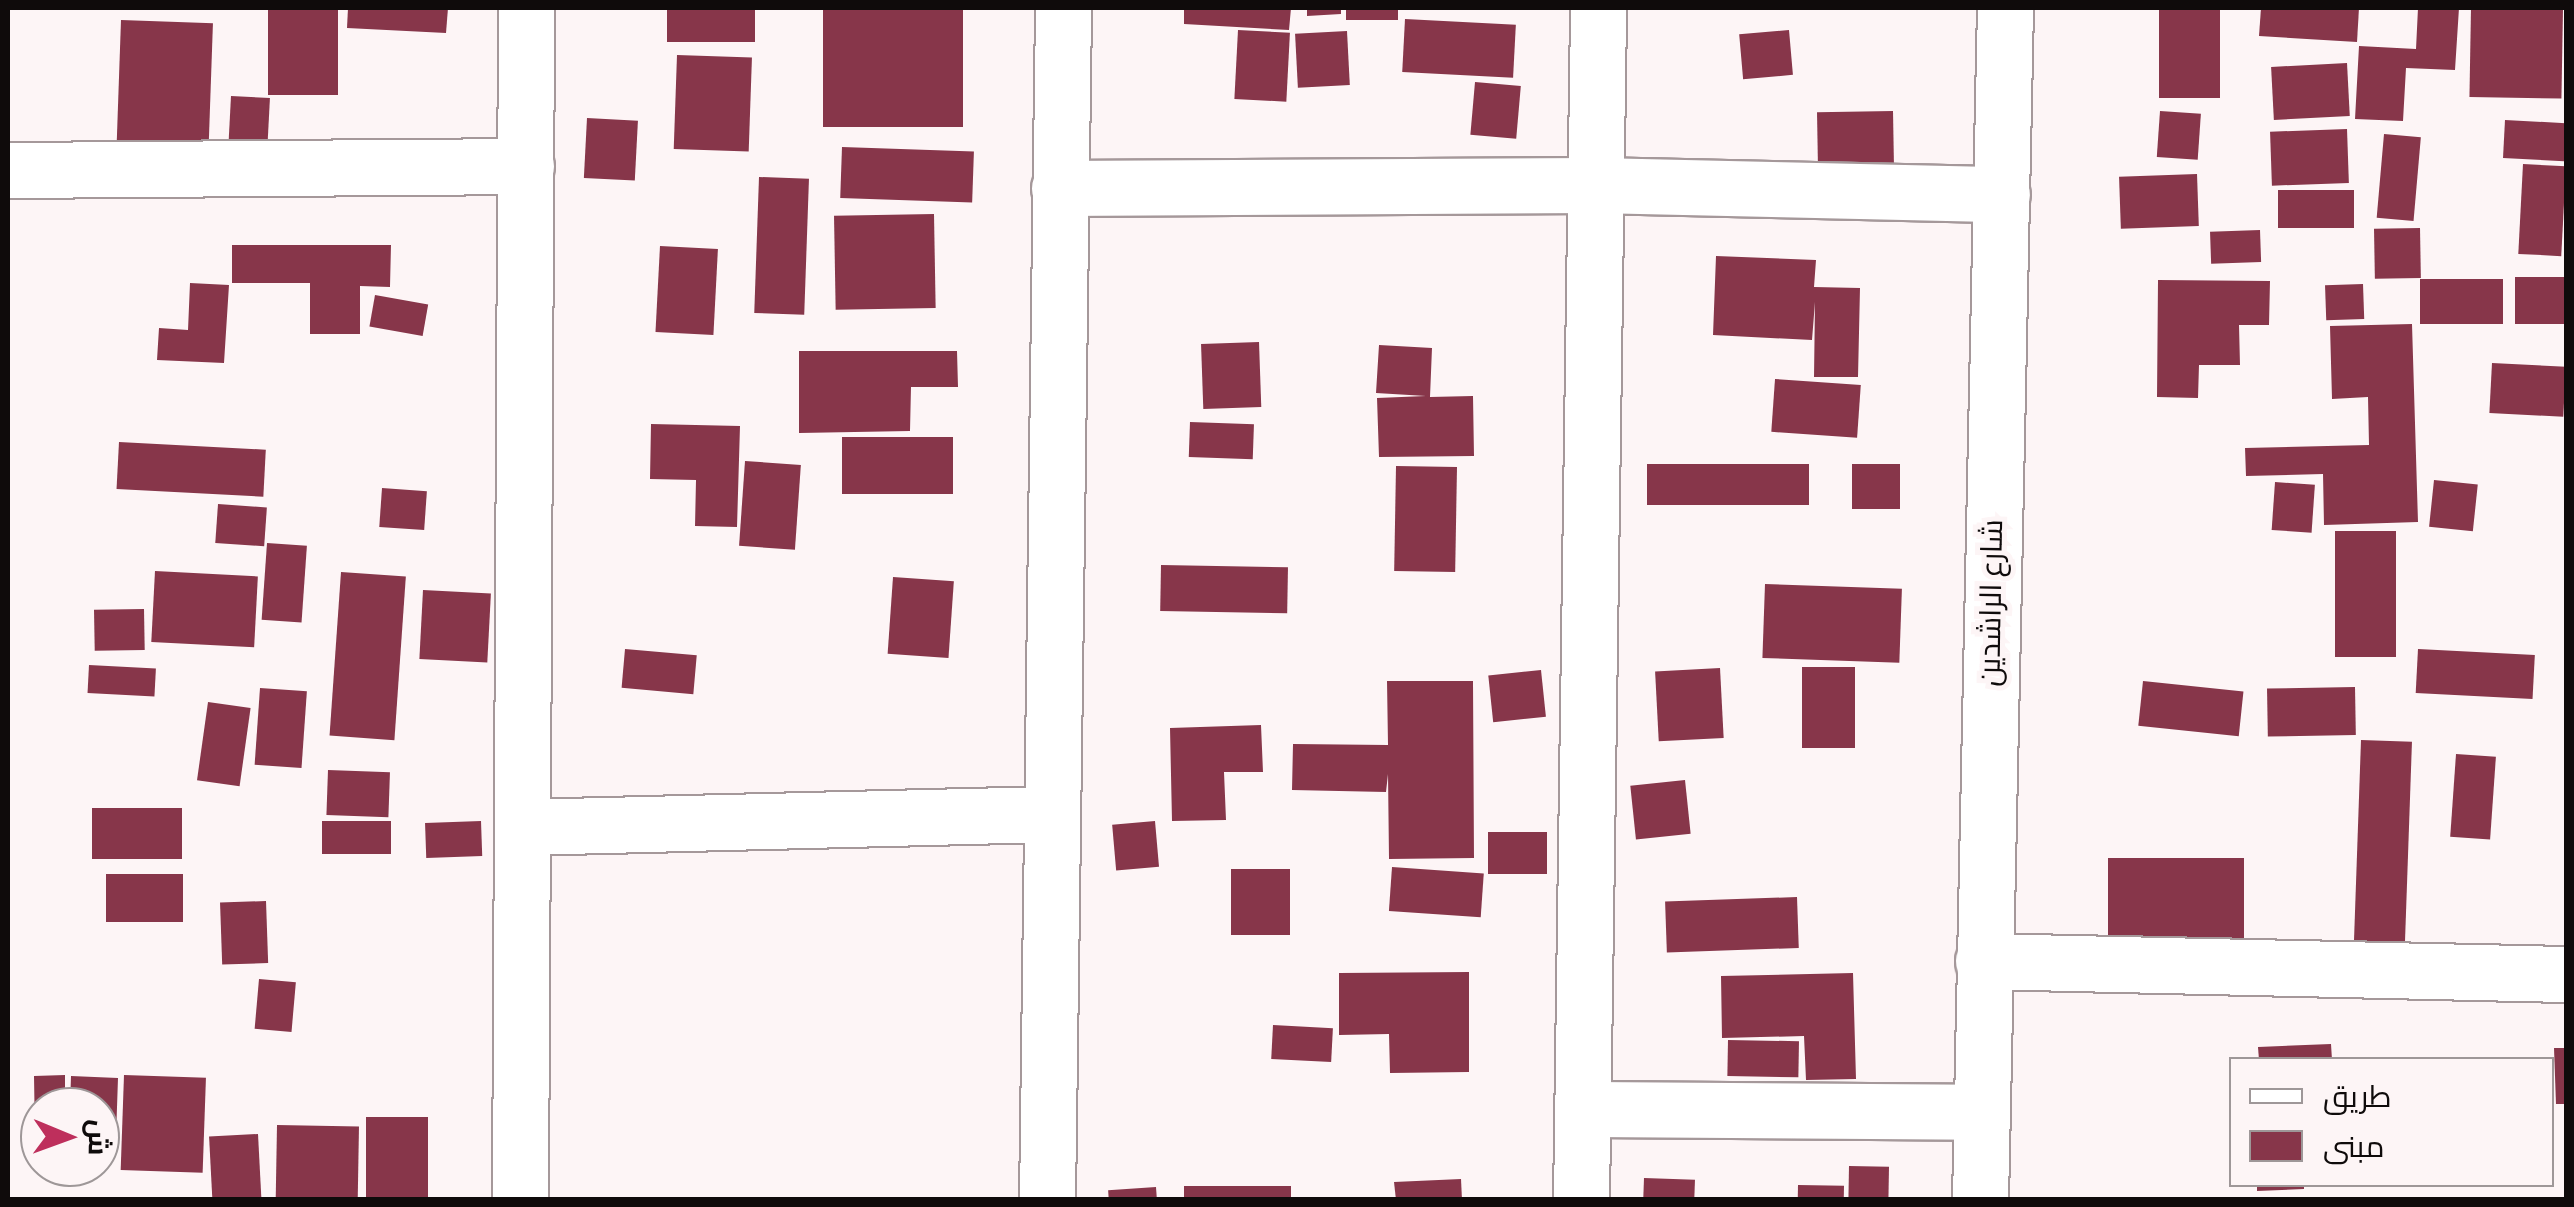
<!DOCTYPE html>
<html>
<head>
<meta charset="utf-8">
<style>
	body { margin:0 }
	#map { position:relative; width:2574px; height:1207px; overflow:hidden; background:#fdf5f6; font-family:"Source Sans 3",Cairo,sans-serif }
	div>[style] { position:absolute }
	.building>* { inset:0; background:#87364a; transform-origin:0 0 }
	.roads { filter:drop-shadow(2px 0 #a5989a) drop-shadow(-2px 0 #a5989a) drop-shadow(0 2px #a5989a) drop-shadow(0 -2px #a5989a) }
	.street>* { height:55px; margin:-27.5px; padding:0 27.5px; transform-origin:27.5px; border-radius:27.5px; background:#fff }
	.secondary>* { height:55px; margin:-27.5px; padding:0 27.5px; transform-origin:27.5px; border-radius:27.5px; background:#fff }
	span { translate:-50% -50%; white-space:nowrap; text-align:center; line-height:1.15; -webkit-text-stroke:10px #fdf5f6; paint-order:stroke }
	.street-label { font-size:30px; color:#0f0b0b }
	.frame { position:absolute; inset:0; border:10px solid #0f0b0b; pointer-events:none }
	.legend { position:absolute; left:2229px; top:1057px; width:325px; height:130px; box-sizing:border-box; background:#fdf5f6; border:2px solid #9e9798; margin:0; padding:12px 18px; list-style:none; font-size:30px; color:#0f0b0b }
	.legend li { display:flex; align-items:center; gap:20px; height:50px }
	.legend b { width:50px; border:2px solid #9e9798 }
	.north { position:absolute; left:20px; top:1087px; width:100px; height:100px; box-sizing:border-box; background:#fdf5f6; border:2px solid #9e9798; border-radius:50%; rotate:91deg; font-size:28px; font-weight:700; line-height:40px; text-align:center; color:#0f0b0b }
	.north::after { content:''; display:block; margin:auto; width:35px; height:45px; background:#be2f5c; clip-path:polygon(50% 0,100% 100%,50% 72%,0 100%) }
</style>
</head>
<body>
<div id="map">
	<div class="building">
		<i style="left:268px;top:8px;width:70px;height:87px"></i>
		<i style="clip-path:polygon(348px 8px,448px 8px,446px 33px,347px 28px)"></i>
		<i style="left:667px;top:8px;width:88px;height:34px"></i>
		<i style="left:823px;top:8px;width:140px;height:119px"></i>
		<i style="clip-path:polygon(1184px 8px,1291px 8px,1289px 30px,1184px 24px)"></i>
		<i style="clip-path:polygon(1307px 8px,1341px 8px,1341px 14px,1307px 16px)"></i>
		<i style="left:1346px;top:8px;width:52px;height:12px"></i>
		<i style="left:2159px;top:8px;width:61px;height:90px"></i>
		<i style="clip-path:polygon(2261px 8px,2359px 8px,2357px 42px,2259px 36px)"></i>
		<i style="clip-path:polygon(2418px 8px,2459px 8px,2455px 70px,2406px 68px,2403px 121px,2355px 119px,2359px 46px,2416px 49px)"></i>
		<i style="left:2471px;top:8px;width:92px;height:89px;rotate:1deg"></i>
		<i style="left:1405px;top:19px;width:111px;height:53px;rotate:3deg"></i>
		<i style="left:121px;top:20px;width:92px;height:121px;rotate:2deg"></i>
		<i style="left:1238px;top:30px;width:52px;height:69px;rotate:3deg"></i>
		<i style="left:1789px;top:30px;width:45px;height:50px;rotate:85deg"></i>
		<i style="left:1347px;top:31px;width:54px;height:52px;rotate:87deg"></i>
		<i style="left:677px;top:55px;width:75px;height:94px;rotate:2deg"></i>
		<i style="left:2347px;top:63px;width:53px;height:76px;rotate:87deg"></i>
		<i style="left:1475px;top:82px;width:46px;height:53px;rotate:5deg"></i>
		<i style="left:231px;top:96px;width:39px;height:45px;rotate:3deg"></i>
		<i style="left:1893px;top:111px;width:60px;height:76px;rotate:89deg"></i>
		<i style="left:2160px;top:111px;width:41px;height:46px;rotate:4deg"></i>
		<i style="left:587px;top:118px;width:51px;height:60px;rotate:3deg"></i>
		<i style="left:2505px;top:120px;width:61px;height:38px;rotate:3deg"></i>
		<i style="left:2347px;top:129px;width:54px;height:77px;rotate:88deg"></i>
		<i style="left:2384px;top:134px;width:37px;height:84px;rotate:5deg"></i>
		<i style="left:842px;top:147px;width:132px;height:51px;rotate:2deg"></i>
		<i style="left:2523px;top:164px;width:43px;height:90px;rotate:3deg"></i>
		<i style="left:2197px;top:174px;width:52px;height:78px;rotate:88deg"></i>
		<i style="left:759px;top:177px;width:50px;height:136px;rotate:2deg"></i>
		<i style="left:2278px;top:190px;width:76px;height:38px"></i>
		<i style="left:934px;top:214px;width:94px;height:100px;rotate:89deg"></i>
		<i style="left:2420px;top:228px;width:50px;height:46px;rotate:89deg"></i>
		<i style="left:2260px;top:230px;width:32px;height:50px;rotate:88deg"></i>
		<i style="clip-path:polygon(232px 245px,391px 245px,390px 287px,360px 286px,360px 334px,310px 334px,310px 283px,232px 283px)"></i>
		<i style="left:660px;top:246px;width:58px;height:86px;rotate:3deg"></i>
		<i style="clip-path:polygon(1716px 256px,1816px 260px,1814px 287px,1860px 288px,1858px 377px,1814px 377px,1815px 302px,1812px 340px,1713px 335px)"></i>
		<i style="left:2566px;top:277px;width:47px;height:51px;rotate:90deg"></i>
		<i style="left:2503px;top:279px;width:45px;height:83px;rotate:90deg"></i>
		<i style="clip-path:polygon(2158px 280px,2270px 281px,2269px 325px,2239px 325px,2240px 365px,2199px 365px,2198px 398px,2157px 397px)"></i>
		<i style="clip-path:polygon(190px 283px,229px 285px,224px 363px,157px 360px,159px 328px,188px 330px)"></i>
		<i style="left:2363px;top:284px;width:35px;height:38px;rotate:88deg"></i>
		<i style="left:375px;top:295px;width:54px;height:32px;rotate:10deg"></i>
		<i style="clip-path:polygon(2412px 324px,2418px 522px,2324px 525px,2323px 474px,2246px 476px,2245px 448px,2369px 445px,2368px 397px,2332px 399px,2330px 326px)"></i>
		<i style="left:1259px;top:342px;width:65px;height:58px;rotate:88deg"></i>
		<i style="clip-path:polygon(1379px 345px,1432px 348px,1430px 397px,1473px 396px,1474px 456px,1379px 457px,1377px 398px,1426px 396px,1376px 393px)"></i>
		<i style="clip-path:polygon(799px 351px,957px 351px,958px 387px,911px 387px,910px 431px,799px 433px)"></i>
		<i style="left:2492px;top:363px;width:74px;height:50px;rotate:3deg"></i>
		<i style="left:1775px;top:379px;width:86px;height:53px;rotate:4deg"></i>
		<i style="left:1190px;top:422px;width:64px;height:35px;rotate:2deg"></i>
		<i style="clip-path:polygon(651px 424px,740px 426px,737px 527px,695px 526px,696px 480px,650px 479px)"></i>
		<i style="left:842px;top:437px;width:111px;height:57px"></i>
		<i style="left:119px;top:442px;width:147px;height:47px;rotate:3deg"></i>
		<i style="left:745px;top:461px;width:56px;height:85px;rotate:4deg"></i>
		<i style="left:1809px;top:464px;width:41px;height:162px;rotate:90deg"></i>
		<i style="left:1852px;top:464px;width:48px;height:45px"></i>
		<i style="left:1457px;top:467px;width:105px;height:61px;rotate:91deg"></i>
		<i style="left:2434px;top:480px;width:44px;height:47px;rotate:6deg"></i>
		<i style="left:2275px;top:482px;width:40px;height:48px;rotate:4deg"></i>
		<i style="left:382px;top:488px;width:45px;height:39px;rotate:4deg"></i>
		<i style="left:218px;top:504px;width:49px;height:39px;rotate:4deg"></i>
		<i style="left:2335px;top:531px;width:61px;height:126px"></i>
		<i style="left:267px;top:543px;width:40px;height:77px;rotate:4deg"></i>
		<i style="left:1161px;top:565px;width:127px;height:46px;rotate:1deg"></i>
		<i style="left:155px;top:571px;width:103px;height:71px;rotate:3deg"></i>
		<i style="left:341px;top:572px;width:65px;height:164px;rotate:4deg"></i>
		<i style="left:893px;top:577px;width:61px;height:77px;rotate:4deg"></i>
		<i style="left:1765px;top:584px;width:137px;height:74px;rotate:2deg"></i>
		<i style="left:423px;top:590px;width:68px;height:69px;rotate:3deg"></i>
		<i style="left:144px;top:609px;width:41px;height:50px;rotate:89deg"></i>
		<i style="left:625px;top:649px;width:72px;height:39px;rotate:5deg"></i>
		<i style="left:2418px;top:649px;width:117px;height:44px;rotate:3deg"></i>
		<i style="left:89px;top:665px;width:67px;height:28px;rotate:3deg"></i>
		<i style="left:1802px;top:667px;width:53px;height:81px"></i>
		<i style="left:1720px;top:668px;width:70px;height:65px;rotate:87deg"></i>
		<i style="left:1541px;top:670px;width:47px;height:53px;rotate:84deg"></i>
		<i style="clip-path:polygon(1387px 681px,1473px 681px,1474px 858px,1389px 859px,1388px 774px,1386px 792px,1292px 790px,1293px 744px,1388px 745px)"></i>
		<i style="left:2143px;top:681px;width:101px;height:45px;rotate:6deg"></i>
		<i style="left:2355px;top:687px;width:48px;height:88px;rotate:89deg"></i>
		<i style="left:260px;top:688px;width:47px;height:77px;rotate:4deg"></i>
		<i style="left:208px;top:702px;width:43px;height:79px;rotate:8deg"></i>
		<i style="clip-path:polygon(1261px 725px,1263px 772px,1224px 772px,1226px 820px,1172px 821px,1170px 728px)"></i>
		<i style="left:2361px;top:740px;width:51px;height:204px;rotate:2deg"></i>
		<i style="left:2456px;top:754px;width:40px;height:83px;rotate:4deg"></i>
		<i style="left:328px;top:770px;width:62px;height:45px;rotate:2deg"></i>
		<i style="left:1685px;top:780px;width:54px;height:55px;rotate:84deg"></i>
		<i style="left:182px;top:808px;width:51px;height:90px;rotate:90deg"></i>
		<i style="left:391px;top:821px;width:33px;height:69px;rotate:90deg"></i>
		<i style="left:481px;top:821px;width:35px;height:56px;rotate:88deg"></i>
		<i style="left:1155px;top:821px;width:46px;height:43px;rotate:85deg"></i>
		<i style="left:1488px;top:832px;width:59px;height:42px"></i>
		<i style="left:2244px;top:858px;width:81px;height:136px;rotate:90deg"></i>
		<i style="left:1392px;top:867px;width:92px;height:44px;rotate:4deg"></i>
		<i style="left:1231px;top:869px;width:59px;height:66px"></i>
		<i style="left:183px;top:874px;width:48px;height:77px;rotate:90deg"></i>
		<i style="left:1797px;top:897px;width:51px;height:132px;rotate:88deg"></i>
		<i style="left:266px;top:901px;width:62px;height:46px;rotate:88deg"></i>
		<i style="clip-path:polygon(1469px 972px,1469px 1072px,1390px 1073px,1389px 1034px,1339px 1035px,1339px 973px)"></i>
		<i style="clip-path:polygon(1853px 973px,1856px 1079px,1806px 1080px,1804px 1036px,1722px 1038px,1721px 976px)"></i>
		<i style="left:259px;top:979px;width:37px;height:50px;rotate:5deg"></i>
		<i style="left:1273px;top:1025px;width:60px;height:34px;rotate:3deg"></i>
		<i style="left:1728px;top:1040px;width:71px;height:36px;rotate:1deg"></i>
		<i style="clip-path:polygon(2331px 1044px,2332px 1060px,2259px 1060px,2258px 1047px)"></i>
		<i style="clip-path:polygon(2554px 1048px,2566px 1048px,2566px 1104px,2556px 1104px)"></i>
		<i style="clip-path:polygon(65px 1075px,65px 1107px,40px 1107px,35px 1138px,34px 1076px)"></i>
		<i style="left:124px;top:1075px;width:82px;height:95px;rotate:2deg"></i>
		<i style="clip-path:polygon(71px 1076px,118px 1078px,116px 1137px,100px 1136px,100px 1107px,70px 1107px)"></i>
		<i style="left:366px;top:1117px;width:62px;height:83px"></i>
		<i style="left:277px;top:1125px;width:82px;height:75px;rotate:1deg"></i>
		<i style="left:258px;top:1134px;width:66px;height:49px;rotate:87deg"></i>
		<i style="left:1849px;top:1166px;width:40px;height:34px;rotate:1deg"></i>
		<i style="left:1644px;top:1178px;width:51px;height:22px;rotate:2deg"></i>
		<i style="clip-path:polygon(1461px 1179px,1462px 1200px,1396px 1200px,1394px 1182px)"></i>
		<i style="clip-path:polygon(2257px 1184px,2304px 1184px,2304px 1189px,2257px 1191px)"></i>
		<i style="left:1798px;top:1185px;width:46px;height:15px;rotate:1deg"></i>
		<i style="left:1291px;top:1186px;width:14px;height:107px;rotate:90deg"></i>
		<i style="left:1156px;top:1187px;width:13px;height:48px;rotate:86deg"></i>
	</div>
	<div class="roads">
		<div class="street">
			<i style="left:8px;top:170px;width:518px;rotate:-0.44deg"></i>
			<i style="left:1059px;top:188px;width:537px;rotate:-0.32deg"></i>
			<i style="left:1596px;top:185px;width:406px;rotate:1.3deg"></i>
			<i style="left:524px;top:827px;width:526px;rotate:-1.42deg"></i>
			<i style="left:1983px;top:961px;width:583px;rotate:1.28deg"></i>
			<i style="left:1584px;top:1109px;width:397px;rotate:0.4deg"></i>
			<i style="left:520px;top:1200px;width:1192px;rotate:-89.71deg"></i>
			<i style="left:1047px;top:1200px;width:1192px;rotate:-89.23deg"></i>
			<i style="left:1581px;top:1200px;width:1192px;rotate:-89.18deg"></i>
		</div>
		<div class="secondary">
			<i style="left:1980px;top:1200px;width:1192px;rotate:-88.8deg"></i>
		</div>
	</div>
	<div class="street-label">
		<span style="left:1992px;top:603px;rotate:-89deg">شارع الراشدين</span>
	</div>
	<div class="frame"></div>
	<ul class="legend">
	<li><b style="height:12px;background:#fff"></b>طريق</li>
	<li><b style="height:28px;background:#87364a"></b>مبنى</li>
	</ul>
	<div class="north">ش</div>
</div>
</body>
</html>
